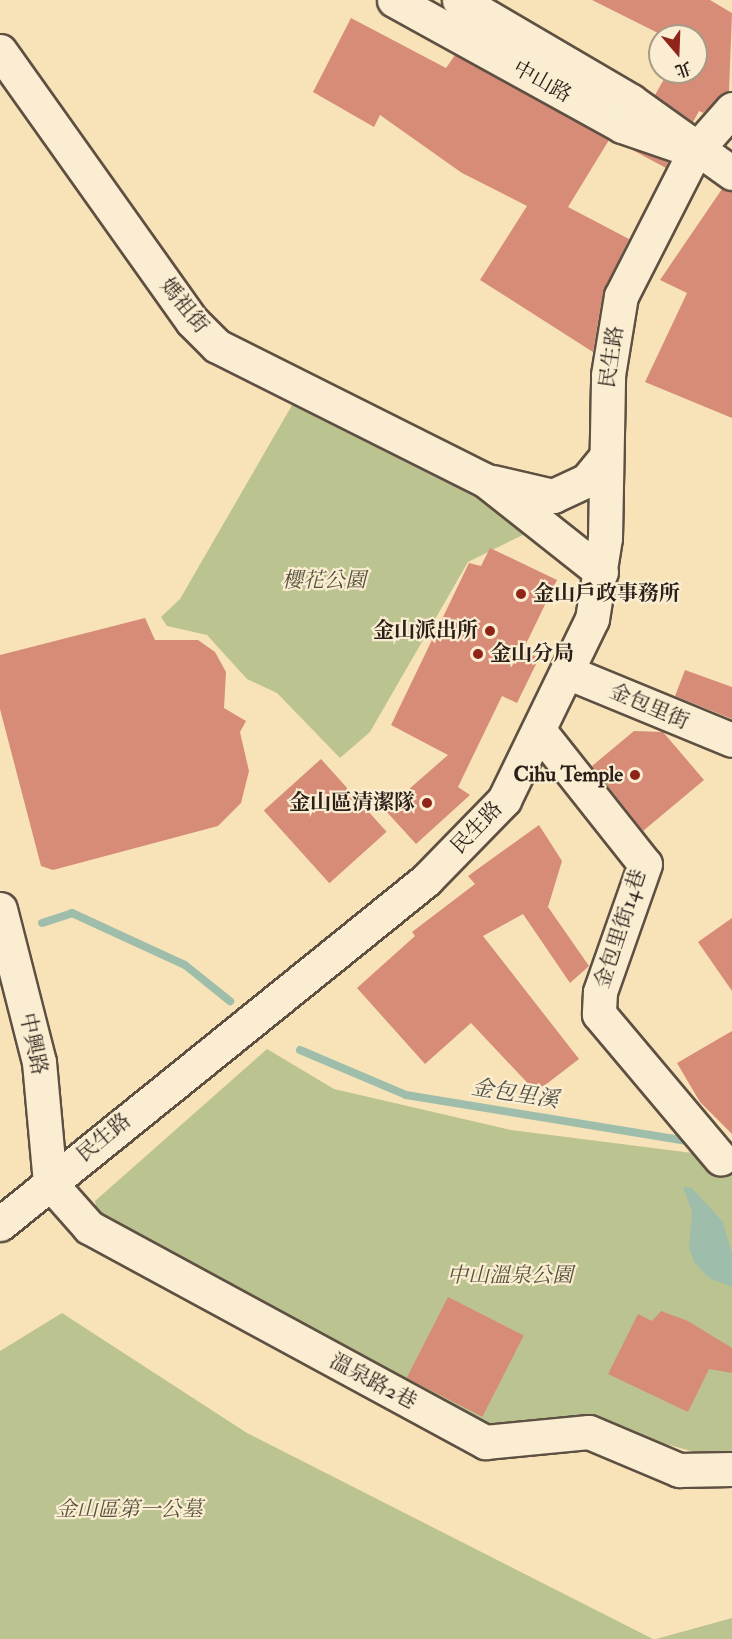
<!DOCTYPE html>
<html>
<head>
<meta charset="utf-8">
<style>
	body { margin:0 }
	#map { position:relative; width:732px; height:1639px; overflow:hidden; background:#f8e3b8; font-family:"IM FELL Double Pica","Noto Serif TC",serif }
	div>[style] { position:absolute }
	.green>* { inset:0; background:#bbc490 }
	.water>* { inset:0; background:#9ebeab }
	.stream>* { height:8px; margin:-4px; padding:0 4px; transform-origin:4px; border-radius:4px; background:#9ebeab }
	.building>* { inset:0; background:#d78c78; transform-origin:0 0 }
	.roads { filter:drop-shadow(2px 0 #5e5042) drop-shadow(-2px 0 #5e5042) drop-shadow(0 2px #5e5042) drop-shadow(0 -2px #5e5042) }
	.minor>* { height:33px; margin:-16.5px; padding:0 16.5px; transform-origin:16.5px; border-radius:16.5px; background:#faedd1 }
	.dots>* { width:16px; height:16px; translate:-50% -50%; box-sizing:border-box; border:3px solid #faedd1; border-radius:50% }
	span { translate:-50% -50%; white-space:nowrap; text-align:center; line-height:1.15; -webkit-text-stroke:4.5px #faedd1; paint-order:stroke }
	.street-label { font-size:21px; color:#2b1f1a }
	.park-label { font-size:21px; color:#56513d; font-style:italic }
	.poi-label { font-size:21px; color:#2b1f1a; font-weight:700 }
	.left { translate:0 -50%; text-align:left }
	.right { translate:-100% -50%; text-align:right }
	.water-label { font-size:22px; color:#4e4f46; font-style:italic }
	.north { position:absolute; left:648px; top:24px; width:60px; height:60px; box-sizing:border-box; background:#faedd1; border:2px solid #a79b88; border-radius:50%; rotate:161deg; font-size:16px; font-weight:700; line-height:24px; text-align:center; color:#2b1f1a }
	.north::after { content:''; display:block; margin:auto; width:21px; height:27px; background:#8f2418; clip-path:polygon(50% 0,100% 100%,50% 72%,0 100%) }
</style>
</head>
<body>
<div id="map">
	<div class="green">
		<i style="clip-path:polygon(295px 400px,506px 503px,537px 528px,468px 562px,370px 732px,340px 758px,277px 693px,247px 679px,207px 635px,167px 626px,161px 617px,180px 599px)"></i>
		<i style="clip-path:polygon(267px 1049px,334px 1089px,511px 1130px,732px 1158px,732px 1455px,695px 1452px,579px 1421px,482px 1426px,98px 1218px,95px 1201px)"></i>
		<i style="clip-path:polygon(62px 1313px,247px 1433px,653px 1639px,0 1639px,0 1351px)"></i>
		<i style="clip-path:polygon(732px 1618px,732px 1639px,656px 1639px)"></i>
	</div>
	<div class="water">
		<i style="clip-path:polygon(683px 1187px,692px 1188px,723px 1222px,732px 1253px,732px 1287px,709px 1278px,694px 1262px,689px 1248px,692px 1212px)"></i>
	</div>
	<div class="stream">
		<i style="left:42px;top:923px;width:32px;rotate:-18deg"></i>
		<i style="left:72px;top:913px;width:124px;rotate:24.7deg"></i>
		<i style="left:185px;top:965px;width:58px;rotate:38.7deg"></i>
		<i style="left:300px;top:1050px;width:115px;rotate:23deg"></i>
		<i style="left:406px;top:1095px;width:291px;rotate:9.3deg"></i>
	</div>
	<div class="building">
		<i style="clip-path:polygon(592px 0,710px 0,732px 13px,729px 91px,703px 113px,699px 111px,693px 122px,655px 95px,668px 72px,696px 72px,696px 36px,664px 36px)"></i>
		<i style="clip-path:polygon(351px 18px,446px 68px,455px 55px,609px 140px,568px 207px,629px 239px,603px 293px,593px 352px,480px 280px,527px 206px,462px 173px,380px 115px,374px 127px,313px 92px)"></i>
		<i style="clip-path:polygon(627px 147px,668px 162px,666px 168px)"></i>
		<i style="clip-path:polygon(722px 189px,732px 191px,732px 418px,645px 382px,687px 293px,660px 280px)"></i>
		<i style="clip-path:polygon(490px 548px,557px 580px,523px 650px,539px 658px,517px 703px,502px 696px,458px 787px,470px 795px,416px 844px,385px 810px,448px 755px,391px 725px,469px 563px,481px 566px)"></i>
		<i style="clip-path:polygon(145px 618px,155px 640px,198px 640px,215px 652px,226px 672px,224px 708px,246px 721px,240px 732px,249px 771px,241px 803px,218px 826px,53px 870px,41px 866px,0 709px,0 655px)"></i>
		<i style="clip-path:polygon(685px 670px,732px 687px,732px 719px,675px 696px)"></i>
		<i style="clip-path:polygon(634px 731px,663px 732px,704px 780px,643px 831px,592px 766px)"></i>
		<i style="left:321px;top:759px;width:98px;height:77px;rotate:48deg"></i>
		<i style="clip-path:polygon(539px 825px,562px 861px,548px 907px,589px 966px,570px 983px,523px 914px,483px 936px,579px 1059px,536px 1092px,471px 1023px,425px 1064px,357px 988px,415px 936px,412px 932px,475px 884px,468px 876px)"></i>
		<i style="clip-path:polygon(732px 918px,732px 991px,698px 942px)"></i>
		<i style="clip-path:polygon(732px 1031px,732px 1134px,700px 1102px,677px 1063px)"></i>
		<i style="left:448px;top:1297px;width:85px;height:91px;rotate:27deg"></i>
		<i style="clip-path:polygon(661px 1311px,688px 1321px,732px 1348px,732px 1373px,709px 1369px,688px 1412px,608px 1374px,638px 1314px,652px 1321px)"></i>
	</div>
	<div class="roads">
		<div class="minor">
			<i style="left:394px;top:0;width:260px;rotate:28.9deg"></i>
			<i style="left:622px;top:126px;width:77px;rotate:18.9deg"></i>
			<i style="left:459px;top:0;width:199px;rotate:30.4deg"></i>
			<i style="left:631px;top:101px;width:124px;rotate:35.5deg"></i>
			<i style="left:0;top:51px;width:331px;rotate:54.6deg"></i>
			<i style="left:192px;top:321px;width:35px;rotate:45deg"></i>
			<i style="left:217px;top:346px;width:300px;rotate:26.6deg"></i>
			<i style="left:485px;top:480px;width:148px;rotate:38.4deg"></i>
			<i style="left:493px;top:482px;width:62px;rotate:13.1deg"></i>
			<i style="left:553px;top:496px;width:38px;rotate:-25deg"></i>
			<i style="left:587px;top:480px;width:27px;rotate:-51deg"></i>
			<i style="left:567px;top:672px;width:178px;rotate:22.4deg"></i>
			<i style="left:541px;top:733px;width:167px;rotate:51.6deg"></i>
			<i style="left:645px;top:864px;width:136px;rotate:109.4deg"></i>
			<i style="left:600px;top:992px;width:22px;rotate:93deg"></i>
			<i style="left:599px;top:1014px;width:189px;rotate:49.9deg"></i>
			<i style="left:0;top:909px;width:158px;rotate:75.7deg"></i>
			<i style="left:39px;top:1062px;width:121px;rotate:84.8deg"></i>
			<i style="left:50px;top:1183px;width:59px;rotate:48.4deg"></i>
			<i style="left:89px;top:1227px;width:451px;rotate:28.5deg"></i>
			<i style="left:485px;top:1442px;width:104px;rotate:-5.5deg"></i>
			<i style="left:589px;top:1432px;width:98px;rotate:22.9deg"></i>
			<i style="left:679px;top:1470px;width:53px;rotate:-1.1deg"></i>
			<i style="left:0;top:1224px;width:548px;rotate:-38.92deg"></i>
			<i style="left:426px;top:880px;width:112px;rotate:-45.7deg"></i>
			<i style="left:504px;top:800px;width:201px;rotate:-64.1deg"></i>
			<i style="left:592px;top:619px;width:82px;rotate:-80.9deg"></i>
			<i style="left:605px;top:538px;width:163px;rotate:-88.9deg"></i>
			<i style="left:608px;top:375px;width:80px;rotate:-80.7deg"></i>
			<i style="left:621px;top:296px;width:163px;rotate:-63deg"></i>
			<i style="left:695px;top:151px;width:56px;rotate:-48.6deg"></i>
		</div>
	</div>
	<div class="dots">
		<i style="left:521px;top:594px;background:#8f2418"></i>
		<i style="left:490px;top:631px;background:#8f2418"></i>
		<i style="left:478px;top:654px;background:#8f2418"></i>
		<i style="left:635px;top:775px;background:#8f2418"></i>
		<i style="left:427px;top:803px;background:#8f2418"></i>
	</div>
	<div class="street-label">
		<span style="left:542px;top:82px;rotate:29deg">中山路</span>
		<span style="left:184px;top:306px;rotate:51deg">媽祖街</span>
		<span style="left:612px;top:357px;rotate:-82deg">民生路</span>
		<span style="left:649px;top:707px;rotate:23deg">金包里街</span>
		<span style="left:477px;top:828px;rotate:-46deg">民生路</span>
		<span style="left:621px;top:929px;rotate:-72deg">金包里街14巷</span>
		<span style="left:33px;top:1044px;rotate:78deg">中興路</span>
		<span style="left:104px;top:1138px;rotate:-40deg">民生路</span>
		<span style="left:373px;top:1382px;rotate:28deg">溫泉路2巷</span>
	</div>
	<div class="park-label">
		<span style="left:324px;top:581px">櫻花公園</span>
		<span style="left:510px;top:1276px">中山溫泉公園</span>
		<span style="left:129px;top:1510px">金山區第一公墓</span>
	</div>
	<div class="poi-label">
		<span class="left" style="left:533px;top:594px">金山戶政事務所</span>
		<span class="right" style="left:478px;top:631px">金山派出所</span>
		<span class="left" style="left:490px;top:654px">金山分局</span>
		<span class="right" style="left:623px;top:775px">Cihu Temple</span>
		<span class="right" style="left:415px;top:803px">金山區清潔隊</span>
	</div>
	<div class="water-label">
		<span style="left:515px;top:1094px;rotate:9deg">金包里溪</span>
	</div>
	<div class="north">北</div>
</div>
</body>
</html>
